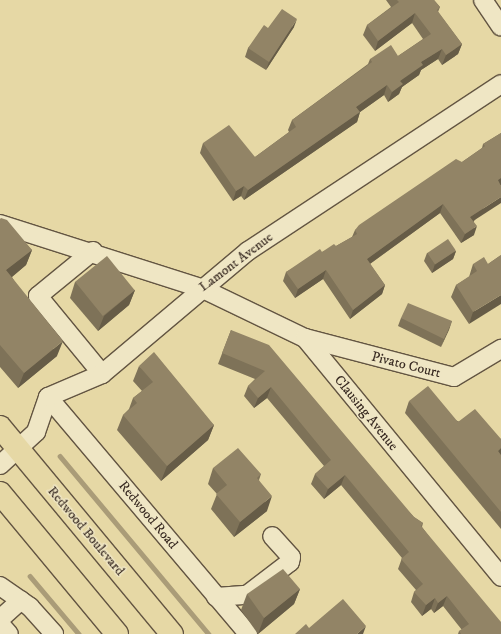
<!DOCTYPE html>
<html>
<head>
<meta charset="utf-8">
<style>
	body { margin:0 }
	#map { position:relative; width:501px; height:634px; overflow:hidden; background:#e6d8a5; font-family:"IM FELL DW Pica",serif }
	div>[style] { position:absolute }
	.stream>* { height:4.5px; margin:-2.25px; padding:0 2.25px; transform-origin:2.25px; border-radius:2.25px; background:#aa9c78 }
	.roads { filter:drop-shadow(1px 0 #635542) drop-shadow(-1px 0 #635542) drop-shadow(0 1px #635542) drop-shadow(0 -1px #635542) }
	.minor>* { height:18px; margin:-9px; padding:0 9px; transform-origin:9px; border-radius:9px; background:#efe6c4 }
	.major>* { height:22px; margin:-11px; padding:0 11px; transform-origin:11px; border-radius:11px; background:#e6d8a5 }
	.wall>* { inset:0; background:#7e7258 }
	.shaded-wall>* { inset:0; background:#665c47 }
	.building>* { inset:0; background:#928466; transform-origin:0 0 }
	span { translate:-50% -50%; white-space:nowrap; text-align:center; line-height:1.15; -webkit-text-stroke:3px #efe6c4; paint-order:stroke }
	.street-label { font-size:14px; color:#372921 }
</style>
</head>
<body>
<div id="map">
	<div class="stream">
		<i style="left:60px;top:456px;width:232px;rotate:50.1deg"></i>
		<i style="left:30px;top:576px;width:76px;rotate:49.8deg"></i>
	</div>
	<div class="roads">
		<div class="minor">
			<i style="left:483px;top:0;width:32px;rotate:56deg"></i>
			<i style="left:0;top:224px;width:211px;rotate:17.7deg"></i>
			<i style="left:201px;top:288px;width:115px;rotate:25.7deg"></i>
			<i style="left:305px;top:338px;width:309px;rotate:50.6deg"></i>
			<i style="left:93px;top:251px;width:71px;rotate:140.7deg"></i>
			<i style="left:38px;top:296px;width:101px;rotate:50.6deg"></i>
			<i style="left:305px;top:338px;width:154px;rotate:14.7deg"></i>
			<i style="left:454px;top:377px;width:55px;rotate:-30.8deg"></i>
			<i style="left:48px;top:397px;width:310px;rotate:49.8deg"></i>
			<i style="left:0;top:465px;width:49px;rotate:-42.5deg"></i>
			<i style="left:36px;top:432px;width:37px;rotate:-71deg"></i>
			<i style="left:48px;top:397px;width:59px;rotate:-23.1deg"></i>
			<i style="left:102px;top:374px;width:191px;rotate:-40.1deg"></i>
			<i style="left:248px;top:251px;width:303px;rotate:-33.4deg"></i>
			<i style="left:0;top:586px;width:37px;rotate:35deg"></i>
			<i style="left:30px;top:607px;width:36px;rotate:48deg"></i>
			<i style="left:216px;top:597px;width:31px;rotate:-4deg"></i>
			<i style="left:247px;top:595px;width:54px;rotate:-37.5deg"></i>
			<i style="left:290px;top:562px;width:5px;rotate:-79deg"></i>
			<i style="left:291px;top:557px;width:28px;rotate:-132deg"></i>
			<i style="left:0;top:619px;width:28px;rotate:-42deg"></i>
			<i style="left:0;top:624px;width:13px;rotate:48deg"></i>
		</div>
		<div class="major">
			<i style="left:0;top:427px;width:269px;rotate:50.3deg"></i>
			<i style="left:0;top:493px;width:183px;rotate:50.3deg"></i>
		</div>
	</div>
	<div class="wall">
		<i style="clip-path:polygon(386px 0,434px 0,440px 7px,438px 12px,462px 44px,458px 54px,442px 65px,438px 59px,421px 70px,419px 75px,402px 87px,399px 94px,388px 102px,384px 95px,360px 112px,357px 122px,244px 200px,241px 196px,233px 201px,200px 153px,203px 143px,255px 157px,289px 132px,288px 130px,292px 120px,368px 64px,370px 59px,398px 56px,423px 39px,412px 23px,375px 51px,363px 35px,367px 25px,391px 7px)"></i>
		<i style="clip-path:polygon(294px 27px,266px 70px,245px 57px,248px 48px,268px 28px)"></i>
		<i style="clip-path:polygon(501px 133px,501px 185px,474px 221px,474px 235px,461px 243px,440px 213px,370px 264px,385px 285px,382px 294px,350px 319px,323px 279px,295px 298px,283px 281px,286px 272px,322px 252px,336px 246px,352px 237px,355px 230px,462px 162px,482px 148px,483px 144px)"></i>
		<i style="clip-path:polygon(0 219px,32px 250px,26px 265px,12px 277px,57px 356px,18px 388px,0 367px)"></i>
		<i style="clip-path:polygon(456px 251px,453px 259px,432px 273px,424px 261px,427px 253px)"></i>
		<i style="clip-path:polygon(501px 255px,469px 324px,451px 297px,456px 285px,469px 277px,473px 264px,488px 264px)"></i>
		<i style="clip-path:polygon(75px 282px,135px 290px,129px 305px,98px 331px,70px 298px)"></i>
		<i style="clip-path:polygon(401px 318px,452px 321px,441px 347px,398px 326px)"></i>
		<i style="clip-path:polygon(231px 330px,414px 517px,423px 523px,422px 527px,501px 634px,458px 634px,459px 631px,462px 630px,443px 606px,434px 613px,431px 609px,422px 616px,411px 602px,414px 592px,416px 590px,398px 569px,402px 558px,341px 485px,324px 499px,311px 484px,315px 474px,324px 466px,267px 398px,254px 408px,244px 396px,248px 386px,255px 379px,218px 364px)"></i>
		<i style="clip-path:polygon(139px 366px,214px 425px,208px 440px,161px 481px,117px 430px,123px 415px,129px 409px,133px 398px,142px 391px,133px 381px)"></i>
		<i style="clip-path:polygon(409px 401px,501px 439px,501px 529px,405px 413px)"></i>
		<i style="clip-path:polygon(213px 468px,261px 474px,259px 480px,267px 511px,234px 537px,211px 509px,217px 494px,208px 484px)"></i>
		<i style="clip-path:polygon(300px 589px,294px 604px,258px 634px,241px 610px,247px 594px)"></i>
	</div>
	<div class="shaded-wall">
		<i style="clip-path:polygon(415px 13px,412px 23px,375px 51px,378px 41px)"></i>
		<i style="clip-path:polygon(297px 19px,294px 27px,266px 70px,269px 62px)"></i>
		<i style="clip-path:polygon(462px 44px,458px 54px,442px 65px,446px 55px)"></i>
		<i style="clip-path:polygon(442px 49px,438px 59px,421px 70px,419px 75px,402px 87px,399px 94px,388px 102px,392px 92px,400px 81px,421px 62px)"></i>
		<i style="clip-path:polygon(387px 85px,384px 95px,353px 117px,356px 107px)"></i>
		<i style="clip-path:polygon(360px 112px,357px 122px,244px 200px,248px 190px)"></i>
		<i style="clip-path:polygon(501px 178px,501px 185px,494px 189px,498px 180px)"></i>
		<i style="clip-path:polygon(244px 186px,241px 196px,233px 201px,236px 191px)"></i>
		<i style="clip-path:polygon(501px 197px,501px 203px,467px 225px,470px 217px)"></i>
		<i style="clip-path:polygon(443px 204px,440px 213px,364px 268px,367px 259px)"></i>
		<i style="clip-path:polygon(477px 226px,474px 235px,461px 243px,465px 234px)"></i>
		<i style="clip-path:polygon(32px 250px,26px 265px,1px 286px,6px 270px)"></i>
		<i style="clip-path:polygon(456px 251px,453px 259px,432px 273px,435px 264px)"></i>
		<i style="clip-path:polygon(326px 270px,323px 279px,295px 298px,298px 289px)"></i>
		<i style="clip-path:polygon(385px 285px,382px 294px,350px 319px,353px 310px)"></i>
		<i style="clip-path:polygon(135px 290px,129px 305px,98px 331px,104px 316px)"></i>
		<i style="clip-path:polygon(501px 295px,501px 304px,469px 324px,473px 312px)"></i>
		<i style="clip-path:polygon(452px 321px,449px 330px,441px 347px,444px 339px)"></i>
		<i style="clip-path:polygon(63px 341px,57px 356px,18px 388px,24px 373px)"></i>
		<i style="clip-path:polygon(271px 387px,267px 398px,254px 408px,258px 398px)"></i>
		<i style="clip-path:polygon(214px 425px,208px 440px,161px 481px,167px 466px)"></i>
		<i style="clip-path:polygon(501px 448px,501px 457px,498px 451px)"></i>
		<i style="clip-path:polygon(345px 475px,341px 485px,324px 499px,328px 489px)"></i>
		<i style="clip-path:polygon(272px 496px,267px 511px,234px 537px,240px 522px)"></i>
		<i style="clip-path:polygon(300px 589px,294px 604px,258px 634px,264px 618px)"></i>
		<i style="clip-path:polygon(447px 596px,443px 606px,434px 613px,438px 603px)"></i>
		<i style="clip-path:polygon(435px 598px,431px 609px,422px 616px,426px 605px)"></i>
		<i style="clip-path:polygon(366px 626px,363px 634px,357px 634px)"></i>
	</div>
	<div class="building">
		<i style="clip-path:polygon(397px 0,434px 0,440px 7px,437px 10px,462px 44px,446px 55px,442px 49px,421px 62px,423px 65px,400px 81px,403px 84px,392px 92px,387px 85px,356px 107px,360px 112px,248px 190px,244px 186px,236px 191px,203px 143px,229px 125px,255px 157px,296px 127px,292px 120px,372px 62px,370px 59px,391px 45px,398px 56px,431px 34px,415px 13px,378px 41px,367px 25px,399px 2px)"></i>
		<i style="clip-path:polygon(282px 9px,297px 19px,269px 62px,248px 48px,264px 25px,268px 28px)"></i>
		<i style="clip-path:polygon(501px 133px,501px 178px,498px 180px,501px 186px,501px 197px,470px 217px,477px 226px,465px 234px,443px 204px,367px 259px,385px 285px,353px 310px,326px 270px,298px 289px,286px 272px,320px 249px,322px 252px,334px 244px,336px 246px,357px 234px,355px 230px,359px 225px,456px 159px,462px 162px,485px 146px,483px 144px)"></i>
		<i style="clip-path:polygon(1px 218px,7px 220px,32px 250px,6px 270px,63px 341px,24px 373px,0 345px,0 219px)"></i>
		<i style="left:448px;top:239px;width:14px;height:25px;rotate:56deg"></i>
		<i style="clip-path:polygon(501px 255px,501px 295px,473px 312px,456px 285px,477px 271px,473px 264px,484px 257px,488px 264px)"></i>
		<i style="left:107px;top:256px;width:44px;height:41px;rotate:51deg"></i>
		<i style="clip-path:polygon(408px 303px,452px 321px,444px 339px,401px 318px)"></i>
		<i style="clip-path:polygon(231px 330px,269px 345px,414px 517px,423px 523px,421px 526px,501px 622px,501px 634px,461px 634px,459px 631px,469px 624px,447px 596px,438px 603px,435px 598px,426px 605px,414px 592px,423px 584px,401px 559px,409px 552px,345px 475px,328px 489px,315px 474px,331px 460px,271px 387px,258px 398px,248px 386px,265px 371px,222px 353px)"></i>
		<i style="clip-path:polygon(154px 352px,214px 425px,167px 466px,123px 415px,137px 403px,133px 398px,153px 382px,139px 366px)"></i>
		<i style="clip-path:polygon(428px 386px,458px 422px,475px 409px,501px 439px,501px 448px,498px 451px,501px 455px,501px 512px,409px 401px)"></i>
		<i style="clip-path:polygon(238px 448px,261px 474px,257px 478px,272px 496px,240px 522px,216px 494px,227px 485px,213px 468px)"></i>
		<i style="clip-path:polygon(283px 569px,300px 589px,264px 618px,247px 594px)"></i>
		<i style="clip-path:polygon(343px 599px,366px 626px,357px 634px,295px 634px,306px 624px,309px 628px)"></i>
	</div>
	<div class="street-label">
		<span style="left:236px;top:262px;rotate:-37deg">Lamont Avenue</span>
		<span style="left:406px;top:365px;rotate:14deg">Pivato Court</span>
		<span style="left:366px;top:413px;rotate:51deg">Clausing Avenue</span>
		<span style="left:148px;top:515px;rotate:50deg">Redwood Road</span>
		<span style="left:86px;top:531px;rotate:50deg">Redwood Boulevard</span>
	</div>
</div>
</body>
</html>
